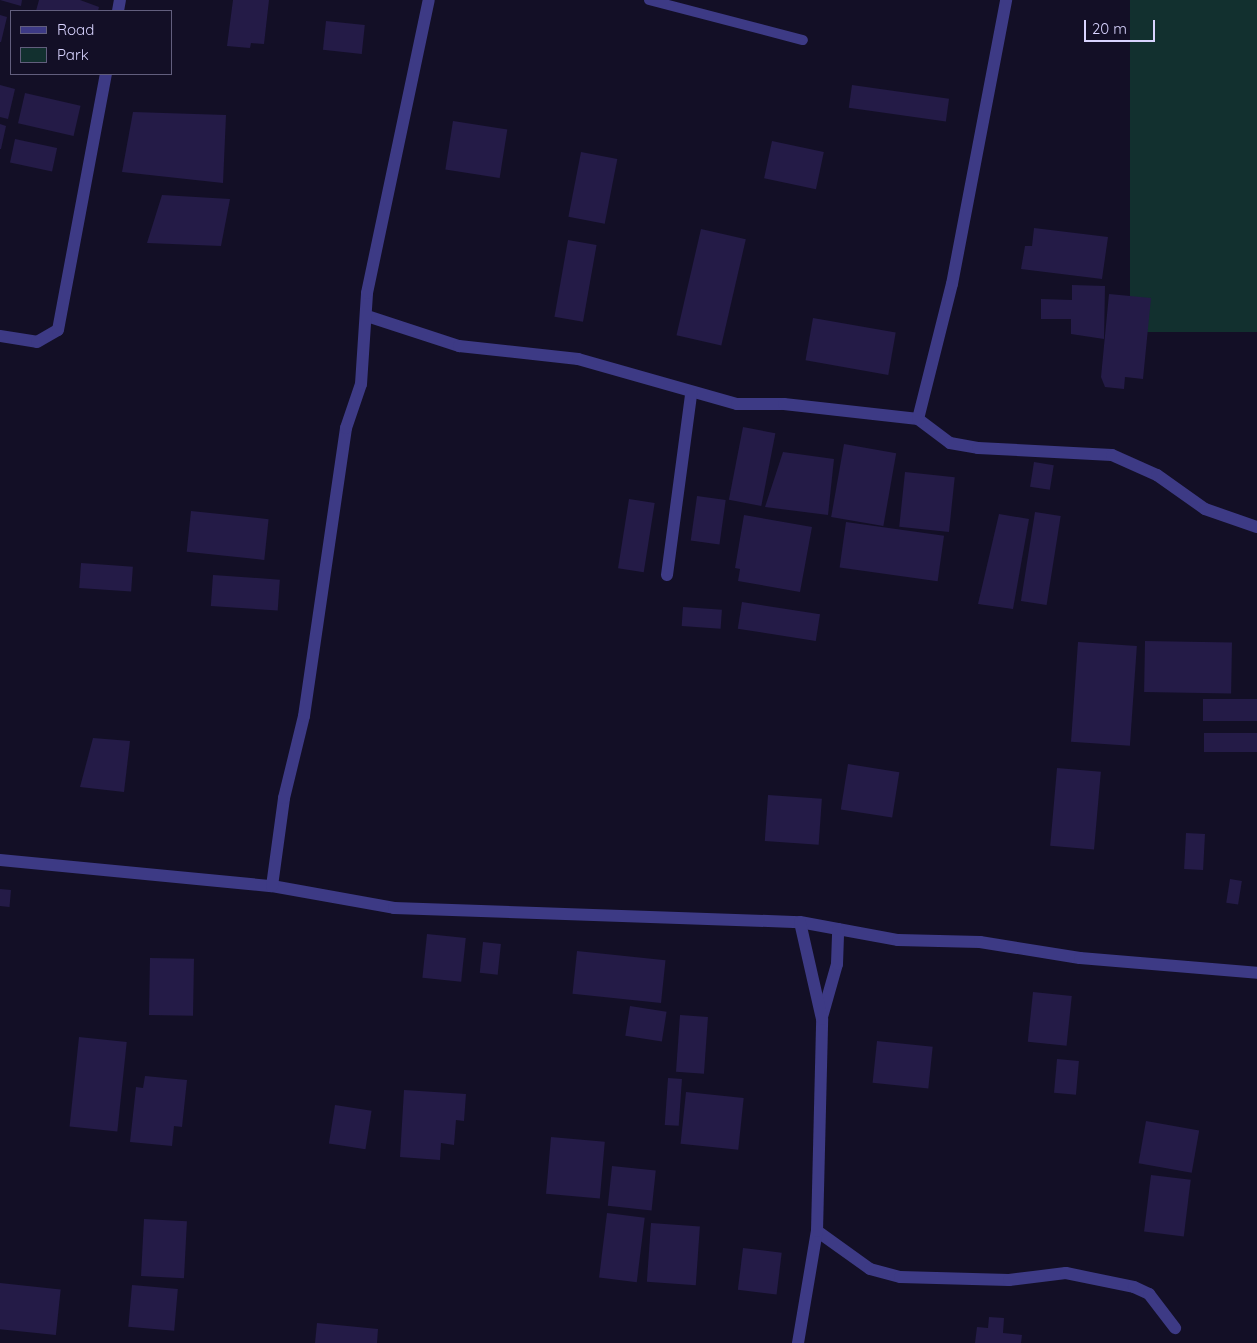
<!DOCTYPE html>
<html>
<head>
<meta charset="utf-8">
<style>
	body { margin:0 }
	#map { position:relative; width:1257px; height:1343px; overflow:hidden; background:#130f26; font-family:Quicksand,sans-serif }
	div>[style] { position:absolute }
	.green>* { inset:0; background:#12302f; transform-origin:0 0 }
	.building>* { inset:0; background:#241b47; transform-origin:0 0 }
	.lane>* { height:10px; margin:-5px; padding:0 5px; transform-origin:5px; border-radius:5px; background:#3d3a85 }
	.street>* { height:12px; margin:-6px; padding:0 6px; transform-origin:6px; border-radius:6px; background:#3d3a85 }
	span { translate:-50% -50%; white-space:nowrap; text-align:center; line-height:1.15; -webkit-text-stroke:4px #130f26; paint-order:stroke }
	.legend { position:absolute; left:10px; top:10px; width:162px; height:65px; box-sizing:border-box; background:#130f26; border:1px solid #625e7d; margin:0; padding:6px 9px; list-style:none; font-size:15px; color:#d9d4ff }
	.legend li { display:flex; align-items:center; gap:10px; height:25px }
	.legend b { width:25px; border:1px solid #625e7d }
	.scale { position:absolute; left:1084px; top:20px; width:71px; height:22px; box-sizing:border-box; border:2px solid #d9d4ff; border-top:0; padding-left:6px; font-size:15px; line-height:18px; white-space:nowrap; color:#d9d4ff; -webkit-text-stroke:4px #130f26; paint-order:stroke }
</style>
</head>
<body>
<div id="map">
	<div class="green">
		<i style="left:1130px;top:0;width:127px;height:332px"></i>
	</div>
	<div class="building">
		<i style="clip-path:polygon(0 0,22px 0,21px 6px)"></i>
		<i style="clip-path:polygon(39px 0,80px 0,99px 7px,98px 11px,36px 11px)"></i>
		<i style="clip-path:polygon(233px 0,269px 0,264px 44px,251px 43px,250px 48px,227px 46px)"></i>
		<i style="clip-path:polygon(0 15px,7px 17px,1px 42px,0 42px)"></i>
		<i style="left:326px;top:21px;width:39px;height:29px;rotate:6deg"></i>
		<i style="clip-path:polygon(0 85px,15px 89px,8px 119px,0 117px)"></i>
		<i style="left:852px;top:85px;width:98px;height:23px;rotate:8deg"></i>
		<i style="left:25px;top:93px;width:57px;height:31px;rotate:13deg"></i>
		<i style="clip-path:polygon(133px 112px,226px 115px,223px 183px,122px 172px)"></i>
		<i style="left:453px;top:121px;width:55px;height:49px;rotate:9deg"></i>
		<i style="clip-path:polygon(0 124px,6px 126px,1px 149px,0 149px)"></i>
		<i style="left:15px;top:139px;width:43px;height:24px;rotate:12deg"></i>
		<i style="left:772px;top:141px;width:53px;height:38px;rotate:12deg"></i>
		<i style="left:581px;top:152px;width:37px;height:66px;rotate:11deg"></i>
		<i style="clip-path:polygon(162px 195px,230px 199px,221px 246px,147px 243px)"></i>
		<i style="clip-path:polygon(1034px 228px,1108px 237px,1102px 279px,1021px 269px,1025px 246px,1032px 246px)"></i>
		<i style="left:701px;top:229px;width:46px;height:109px;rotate:13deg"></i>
		<i style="left:568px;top:240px;width:29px;height:78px;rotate:10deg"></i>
		<i style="clip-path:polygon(1072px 285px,1105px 286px,1104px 339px,1071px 334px,1071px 319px,1041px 319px,1041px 299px,1072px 300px)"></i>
		<i style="clip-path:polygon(1109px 294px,1151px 298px,1143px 379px,1125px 377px,1124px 389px,1105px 387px,1101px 377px)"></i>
		<i style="left:813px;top:318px;width:84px;height:43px;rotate:10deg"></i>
		<i style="left:743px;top:427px;width:33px;height:74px;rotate:11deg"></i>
		<i style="left:844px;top:444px;width:53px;height:74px;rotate:10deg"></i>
		<i style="clip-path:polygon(783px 452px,834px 459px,828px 515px,765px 507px)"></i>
		<i style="left:1034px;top:462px;width:20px;height:25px;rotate:9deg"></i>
		<i style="left:905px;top:472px;width:50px;height:55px;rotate:6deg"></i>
		<i style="left:697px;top:496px;width:29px;height:45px;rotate:8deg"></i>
		<i style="left:629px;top:499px;width:26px;height:70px;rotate:9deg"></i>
		<i style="left:191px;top:511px;width:78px;height:41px;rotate:6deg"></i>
		<i style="left:1035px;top:512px;width:26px;height:90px;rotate:9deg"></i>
		<i style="clip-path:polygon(999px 514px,1029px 519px,1013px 609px,978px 604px)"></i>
		<i style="clip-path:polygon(744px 515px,812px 527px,800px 592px,738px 581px,740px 569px,735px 568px)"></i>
		<i style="left:846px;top:522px;width:99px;height:46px;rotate:8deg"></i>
		<i style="left:81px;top:563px;width:52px;height:25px;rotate:4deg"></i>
		<i style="left:213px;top:575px;width:67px;height:31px;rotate:4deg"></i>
		<i style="left:742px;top:602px;width:79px;height:27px;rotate:9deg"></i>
		<i style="left:683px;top:607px;width:39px;height:19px;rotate:4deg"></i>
		<i style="left:1145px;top:641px;width:87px;height:51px;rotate:1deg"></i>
		<i style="left:1078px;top:642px;width:59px;height:100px;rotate:4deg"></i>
		<i style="left:1257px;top:699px;width:22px;height:54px;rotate:90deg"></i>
		<i style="left:1257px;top:733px;width:19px;height:53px;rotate:90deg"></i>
		<i style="clip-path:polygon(93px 738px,130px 741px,124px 792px,80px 787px)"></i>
		<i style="left:848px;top:764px;width:52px;height:46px;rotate:9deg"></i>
		<i style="left:1057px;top:768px;width:44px;height:78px;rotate:5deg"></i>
		<i style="left:768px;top:795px;width:54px;height:46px;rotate:4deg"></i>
		<i style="left:1186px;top:833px;width:19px;height:36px;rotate:3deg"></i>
		<i style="left:1230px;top:879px;width:12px;height:24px;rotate:9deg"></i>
		<i style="left:0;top:889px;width:11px;height:17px;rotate:5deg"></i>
		<i style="left:427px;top:934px;width:39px;height:44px;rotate:6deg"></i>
		<i style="left:483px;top:942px;width:18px;height:31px;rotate:6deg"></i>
		<i style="left:577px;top:951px;width:89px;height:43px;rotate:6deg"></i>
		<i style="left:150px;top:958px;width:44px;height:57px;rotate:1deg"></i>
		<i style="left:1033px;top:992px;width:39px;height:50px;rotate:6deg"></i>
		<i style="left:630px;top:1006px;width:37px;height:30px;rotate:9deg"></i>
		<i style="left:680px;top:1015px;width:28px;height:57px;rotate:4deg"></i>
		<i style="left:79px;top:1037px;width:48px;height:90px;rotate:6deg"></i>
		<i style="left:877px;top:1041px;width:56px;height:42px;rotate:6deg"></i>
		<i style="left:1057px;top:1059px;width:22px;height:34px;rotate:5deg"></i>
		<i style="clip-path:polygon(145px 1076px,187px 1080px,182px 1127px,174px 1126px,172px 1146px,130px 1142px,136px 1087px,143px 1088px)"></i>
		<i style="left:668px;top:1078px;width:14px;height:47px;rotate:4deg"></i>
		<i style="clip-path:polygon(404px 1090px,466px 1094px,464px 1121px,456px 1120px,454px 1145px,441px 1143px,440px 1160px,400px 1157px)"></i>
		<i style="left:686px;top:1092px;width:58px;height:52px;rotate:6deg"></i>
		<i style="left:335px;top:1105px;width:37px;height:39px;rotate:9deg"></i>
		<i style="left:1146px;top:1121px;width:54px;height:43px;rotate:10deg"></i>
		<i style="left:551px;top:1137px;width:54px;height:57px;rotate:5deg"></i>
		<i style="left:612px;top:1166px;width:44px;height:40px;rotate:6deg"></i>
		<i style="left:1151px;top:1175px;width:40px;height:57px;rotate:7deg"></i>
		<i style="left:607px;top:1213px;width:38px;height:65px;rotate:7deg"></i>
		<i style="left:144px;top:1219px;width:43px;height:57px;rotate:3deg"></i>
		<i style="left:651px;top:1223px;width:49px;height:59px;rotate:4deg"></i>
		<i style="left:743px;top:1248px;width:39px;height:42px;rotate:7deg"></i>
		<i style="left:0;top:1283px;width:61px;height:46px;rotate:6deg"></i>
		<i style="left:132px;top:1285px;width:46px;height:42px;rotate:5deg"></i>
		<i style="clip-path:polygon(989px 1317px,1004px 1318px,1003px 1333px,1022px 1335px,1021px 1343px,975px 1343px,977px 1327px,988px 1328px)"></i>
		<i style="clip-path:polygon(317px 1323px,378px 1329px,377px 1343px,315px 1343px)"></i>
	</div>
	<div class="lane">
		<i style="left:649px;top:0;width:159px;rotate:14.6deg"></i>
	</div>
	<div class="street">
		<i style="left:118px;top:11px;width:11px;rotate:-80deg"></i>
		<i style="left:367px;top:316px;width:97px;rotate:18.1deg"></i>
		<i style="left:459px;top:346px;width:120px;rotate:6.2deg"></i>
		<i style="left:578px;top:359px;width:165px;rotate:15.8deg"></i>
		<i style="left:737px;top:404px;width:47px"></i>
		<i style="left:784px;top:404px;width:135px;rotate:6.4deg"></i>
		<i style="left:918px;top:419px;width:40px;rotate:37deg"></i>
		<i style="left:950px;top:443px;width:28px;rotate:10deg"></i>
		<i style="left:978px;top:448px;width:134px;rotate:3deg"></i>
		<i style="left:1112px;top:455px;width:49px;rotate:24deg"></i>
		<i style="left:1157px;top:475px;width:59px;rotate:35.3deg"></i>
		<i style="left:1205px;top:509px;width:55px;rotate:19.1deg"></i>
		<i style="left:0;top:336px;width:37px;rotate:9deg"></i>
		<i style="left:37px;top:342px;width:24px;rotate:-30deg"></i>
		<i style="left:58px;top:330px;width:260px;rotate:-79.4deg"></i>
		<i style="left:918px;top:419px;width:139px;rotate:-75.9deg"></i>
		<i style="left:952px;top:284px;width:289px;rotate:-79.2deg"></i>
		<i style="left:667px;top:575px;width:183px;rotate:-82.4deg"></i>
		<i style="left:0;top:860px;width:273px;rotate:5.5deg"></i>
		<i style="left:272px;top:886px;width:124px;rotate:10.2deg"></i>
		<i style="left:394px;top:908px;width:406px;rotate:2deg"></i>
		<i style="left:800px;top:922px;width:100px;rotate:10.4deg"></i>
		<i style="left:898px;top:940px;width:82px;rotate:1.4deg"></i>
		<i style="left:980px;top:942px;width:101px;rotate:9.1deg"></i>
		<i style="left:1080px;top:958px;width:178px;rotate:4.8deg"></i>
		<i style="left:272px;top:886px;width:89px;rotate:-82.2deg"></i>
		<i style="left:284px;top:798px;width:84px;rotate:-76.3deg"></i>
		<i style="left:304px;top:716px;width:291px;rotate:-81.7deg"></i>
		<i style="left:346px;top:428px;width:46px;rotate:-71.2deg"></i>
		<i style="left:361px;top:384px;width:91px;rotate:-86.2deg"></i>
		<i style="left:367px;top:293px;width:299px;rotate:-78.1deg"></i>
		<i style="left:822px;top:1017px;width:55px;rotate:-74.2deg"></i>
		<i style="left:837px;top:964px;width:35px;rotate:-88deg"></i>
		<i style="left:817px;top:1231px;width:65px;rotate:35.6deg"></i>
		<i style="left:870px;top:1269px;width:31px;rotate:15deg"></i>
		<i style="left:900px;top:1277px;width:109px;rotate:1.6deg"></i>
		<i style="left:1009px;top:1280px;width:57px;rotate:-7deg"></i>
		<i style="left:1066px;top:1273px;width:69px;rotate:11.6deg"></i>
		<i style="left:1134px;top:1287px;width:17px;rotate:25deg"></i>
		<i style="left:1149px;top:1294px;width:43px;rotate:52.6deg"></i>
		<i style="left:798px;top:1343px;width:114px;rotate:-80.4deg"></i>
		<i style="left:817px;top:1231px;width:212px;rotate:-88.6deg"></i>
		<i style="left:822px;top:1019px;width:99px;rotate:-102.8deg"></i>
	</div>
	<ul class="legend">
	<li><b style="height:6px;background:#3d3a85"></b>Road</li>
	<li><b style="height:14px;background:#12302f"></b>Park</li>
	</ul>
	<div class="scale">20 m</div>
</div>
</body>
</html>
